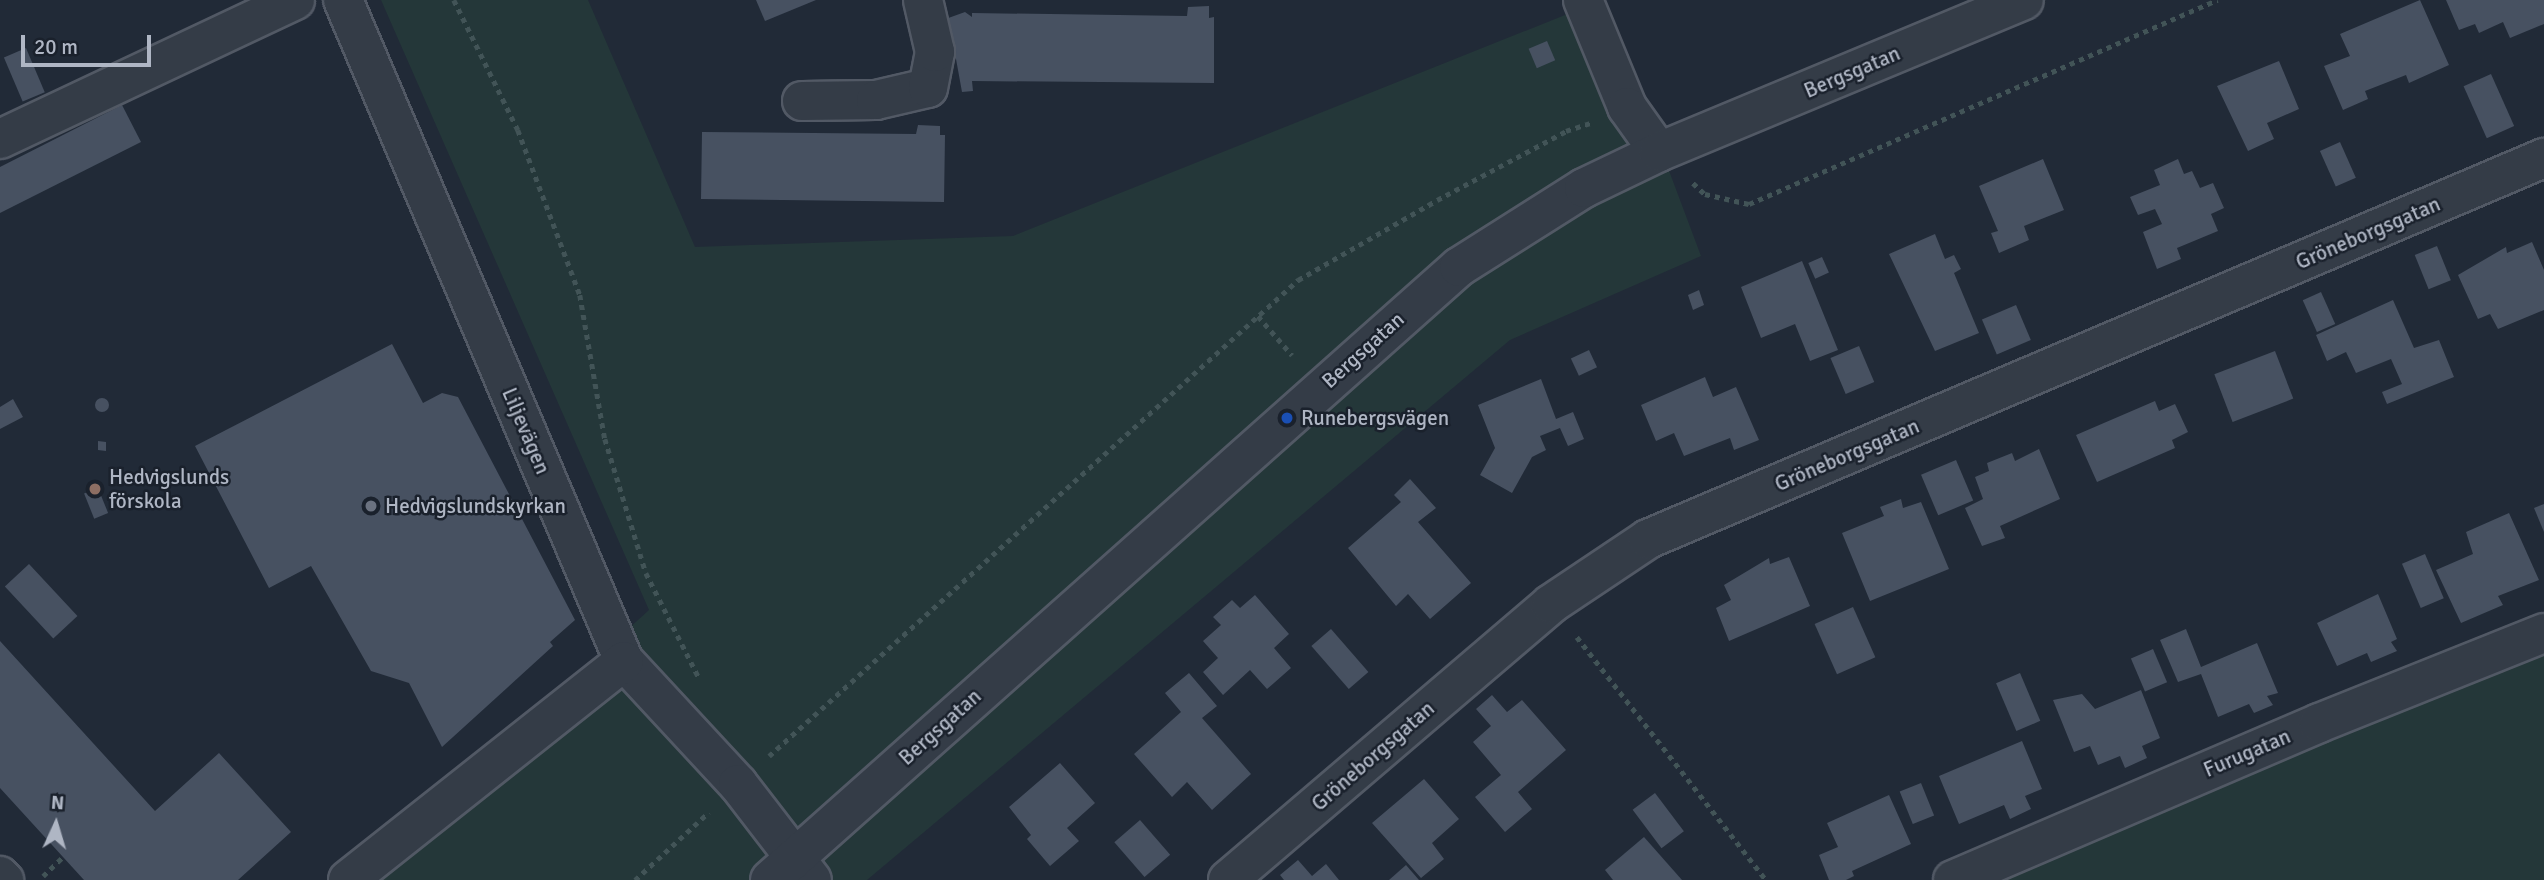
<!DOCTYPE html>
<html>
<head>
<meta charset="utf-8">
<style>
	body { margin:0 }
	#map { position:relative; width:2544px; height:880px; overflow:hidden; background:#212a37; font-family:Signika,sans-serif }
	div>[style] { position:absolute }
	.green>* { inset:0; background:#243739 }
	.building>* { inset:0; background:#475161; transform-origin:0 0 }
	.round { border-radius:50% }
	.path>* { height:4.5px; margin-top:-2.25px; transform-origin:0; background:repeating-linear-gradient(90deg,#425457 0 5px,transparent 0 10px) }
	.roads { filter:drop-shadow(2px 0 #525965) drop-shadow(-2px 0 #525965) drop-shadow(0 2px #525965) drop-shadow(0 -2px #525965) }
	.minor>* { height:38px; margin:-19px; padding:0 19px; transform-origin:19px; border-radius:19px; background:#343c47 }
	.dots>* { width:19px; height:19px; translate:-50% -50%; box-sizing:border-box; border:4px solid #1a212c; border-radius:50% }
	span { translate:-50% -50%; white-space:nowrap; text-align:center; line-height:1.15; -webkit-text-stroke:5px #1a212c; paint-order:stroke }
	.street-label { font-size:21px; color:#afb6c4 }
	.poi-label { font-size:21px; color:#afb6c4 }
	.left { translate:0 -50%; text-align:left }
	.north { position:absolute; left:21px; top:789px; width:70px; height:70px; -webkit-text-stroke:5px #1a212c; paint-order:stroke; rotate:4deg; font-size:19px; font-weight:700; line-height:28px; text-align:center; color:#afb6c4 }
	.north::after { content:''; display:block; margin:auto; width:24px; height:32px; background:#afb6c4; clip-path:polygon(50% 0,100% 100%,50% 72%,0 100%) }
	.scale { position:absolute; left:21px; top:35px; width:130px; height:32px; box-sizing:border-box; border:4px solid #afb6c4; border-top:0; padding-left:9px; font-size:21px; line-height:24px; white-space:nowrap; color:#afb6c4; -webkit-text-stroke:5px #1a212c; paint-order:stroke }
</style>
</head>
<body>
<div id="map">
	<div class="green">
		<i style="clip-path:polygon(381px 0,588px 0,695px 247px,1013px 236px,1585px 7px,1591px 0,1605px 0,1701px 256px,1510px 340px,867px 880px,352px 880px,649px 610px)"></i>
		<i style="clip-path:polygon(2544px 636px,2544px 880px,1954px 880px)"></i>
	</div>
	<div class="building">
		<i style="clip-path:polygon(756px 0,816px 0,765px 21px)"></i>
		<i style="clip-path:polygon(2420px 0,2449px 65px,2409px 83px,2406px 75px,2365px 91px,2368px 99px,2343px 110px,2324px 66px,2350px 56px,2340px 34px)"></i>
		<i style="clip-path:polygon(2446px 0,2544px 0,2544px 24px,2510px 38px,2503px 22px,2479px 33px,2475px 24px,2459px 30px)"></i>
		<i style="clip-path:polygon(1209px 6px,1209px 18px,1214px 17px,1214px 83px,972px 81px,973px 91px,962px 92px,956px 59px,940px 21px,965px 12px,972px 17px,972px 13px,1187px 16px,1188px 7px)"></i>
		<i style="left:1547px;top:41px;width:21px;height:20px;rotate:67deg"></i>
		<i style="left:26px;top:48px;width:48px;height:24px;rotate:67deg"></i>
		<i style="clip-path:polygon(2279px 61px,2299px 109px,2267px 123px,2274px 139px,2248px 151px,2217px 86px)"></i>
		<i style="left:2491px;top:74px;width:57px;height:30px;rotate:66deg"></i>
		<i style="clip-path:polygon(122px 105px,141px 142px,0 213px,0 167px)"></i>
		<i style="clip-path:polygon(918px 125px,940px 126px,940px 135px,945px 135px,944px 202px,701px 199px,702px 132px,916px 134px)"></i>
		<i style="left:2340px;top:142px;width:39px;height:22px;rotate:66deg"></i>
		<i style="clip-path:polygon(2043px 159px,2064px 210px,2024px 226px,2029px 240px,1999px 253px,1991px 233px,1998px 231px,1979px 186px)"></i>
		<i style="clip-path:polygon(2178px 159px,2184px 174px,2192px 171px,2200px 188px,2213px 183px,2224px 208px,2211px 214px,2218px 231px,2177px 248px,2181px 259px,2157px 269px,2143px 232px,2162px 224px,2155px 209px,2138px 215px,2130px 197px,2160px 185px,2154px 170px)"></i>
		<i style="clip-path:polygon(1935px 234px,1945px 259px,1954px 255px,1961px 269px,1954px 273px,1979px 333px,1935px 351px,1889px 254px)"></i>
		<i style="clip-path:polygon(2532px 242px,2544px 270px,2544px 310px,2498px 329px,2490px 314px,2478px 319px,2458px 275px,2506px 247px,2507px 253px)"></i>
		<i style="left:2437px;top:246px;width:37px;height:24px;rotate:68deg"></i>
		<i style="left:1822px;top:257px;width:17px;height:15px;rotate:66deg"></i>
		<i style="clip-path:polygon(1802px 261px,1838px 350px,1810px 361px,1795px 324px,1761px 338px,1741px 287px)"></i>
		<i style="clip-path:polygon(1699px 290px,1704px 305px,1693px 310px,1688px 295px)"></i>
		<i style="left:2321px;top:292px;width:35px;height:20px;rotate:66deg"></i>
		<i style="clip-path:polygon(2393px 300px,2414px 348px,2439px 340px,2454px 377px,2387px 404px,2382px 392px,2402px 384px,2391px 359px,2356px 373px,2346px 352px,2327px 361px,2316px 335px)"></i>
		<i style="left:2016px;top:305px;width:38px;height:37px;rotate:67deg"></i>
		<i style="clip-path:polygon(392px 344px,423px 403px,442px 393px,458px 397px,575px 620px,550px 642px,553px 646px,442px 747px,409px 683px,371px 671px,311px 566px,269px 588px,195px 446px)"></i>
		<i style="left:1859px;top:346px;width:39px;height:31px;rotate:67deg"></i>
		<i style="left:1589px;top:350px;width:19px;height:20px;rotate:65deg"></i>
		<i style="left:2275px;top:351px;width:51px;height:65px;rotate:69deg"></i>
		<i style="clip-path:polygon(1705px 377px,1713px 397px,1736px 387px,1759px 440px,1734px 450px,1730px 438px,1684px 456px,1674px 433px,1656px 441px,1641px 405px)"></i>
		<i style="clip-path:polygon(1541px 379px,1556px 419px,1573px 412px,1584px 439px,1568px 446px,1560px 428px,1540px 436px,1546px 450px,1532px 457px,1512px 493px,1480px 475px,1495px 448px,1478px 405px)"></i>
		<i class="round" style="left:95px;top:398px;width:14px;height:14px"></i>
		<i style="clip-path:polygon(13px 399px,23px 417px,0 429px,0 407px)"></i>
		<i style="clip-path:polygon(2155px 401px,2159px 411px,2175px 404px,2188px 432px,2172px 440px,2175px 448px,2097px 482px,2076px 435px)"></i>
		<i style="clip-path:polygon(98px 441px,106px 442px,106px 451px,98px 450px)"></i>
		<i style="clip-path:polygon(2039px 449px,2060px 499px,2000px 526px,2005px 538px,1982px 546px,1965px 508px,1983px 499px,1975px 477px,1989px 471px,1987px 463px,2012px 453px,2015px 461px)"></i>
		<i style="left:1956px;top:460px;width:44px;height:38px;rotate:67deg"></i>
		<i style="clip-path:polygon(1410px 479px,1436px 508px,1418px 522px,1471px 583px,1430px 619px,1408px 594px,1396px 606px,1348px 548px,1401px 502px,1394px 495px)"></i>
		<i style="left:98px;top:488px;width:27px;height:15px;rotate:68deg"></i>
		<i style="clip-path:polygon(1901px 499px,1903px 508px,1921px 502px,1949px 569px,1870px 601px,1842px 533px,1884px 516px,1880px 507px)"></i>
		<i style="clip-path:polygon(2544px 504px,2544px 532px,2534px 508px)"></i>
		<i style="clip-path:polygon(2509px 513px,2539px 580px,2498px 596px,2503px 605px,2461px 623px,2436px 570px,2473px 554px,2466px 532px)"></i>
		<i style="left:2425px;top:554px;width:48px;height:25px;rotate:67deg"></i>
		<i style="clip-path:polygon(1789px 557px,1810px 606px,1729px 641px,1716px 608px,1731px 600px,1724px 585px,1769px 558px,1770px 564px)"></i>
		<i style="left:29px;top:564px;width:71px;height:33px;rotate:47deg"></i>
		<i style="clip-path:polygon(2378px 594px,2397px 639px,2391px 642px,2397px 651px,2371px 662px,2367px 653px,2337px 666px,2317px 623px)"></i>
		<i style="clip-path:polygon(1255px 595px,1289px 634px,1274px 648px,1291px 668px,1267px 689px,1250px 670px,1223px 695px,1203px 672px,1218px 658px,1203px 641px,1221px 625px,1213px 617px,1232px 600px,1240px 608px)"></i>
		<i style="left:1853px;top:607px;width:55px;height:42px;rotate:66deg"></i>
		<i style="left:1331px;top:629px;width:57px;height:26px;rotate:49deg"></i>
		<i style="clip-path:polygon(2186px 629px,2201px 667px,2257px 643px,2278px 693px,2267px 696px,2273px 705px,2254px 713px,2249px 704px,2218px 717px,2201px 674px,2178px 682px,2160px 640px)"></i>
		<i style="clip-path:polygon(0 641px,155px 811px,219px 753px,291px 832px,238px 880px,84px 880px,0 788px)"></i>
		<i style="left:2153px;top:649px;width:36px;height:24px;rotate:67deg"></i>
		<i style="clip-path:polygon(1189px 673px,1217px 706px,1202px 718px,1251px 774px,1212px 810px,1187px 782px,1172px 797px,1134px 754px,1181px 712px,1165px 693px)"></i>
		<i style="left:2020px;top:673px;width:52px;height:26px;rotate:67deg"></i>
		<i style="clip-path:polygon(2141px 690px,2160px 738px,2142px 746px,2147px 758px,2125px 768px,2120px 756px,2098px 765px,2090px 746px,2074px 752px,2053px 700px,2082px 694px,2095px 709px)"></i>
		<i style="clip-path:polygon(1492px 695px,1507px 712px,1522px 700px,1566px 750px,1518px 792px,1532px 809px,1505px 832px,1475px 797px,1501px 775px,1473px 742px,1491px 726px,1476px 709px)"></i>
		<i style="clip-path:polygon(2022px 741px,2042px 789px,2025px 796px,2031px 809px,2010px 819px,2004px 805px,1959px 824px,1939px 776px)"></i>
		<i style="clip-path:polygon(1060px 763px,1095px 803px,1067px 828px,1079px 841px,1050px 866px,1027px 839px,1031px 835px,1009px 807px)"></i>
		<i style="clip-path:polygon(1424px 779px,1459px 819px,1432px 843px,1444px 859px,1421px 878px,1372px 823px)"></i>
		<i style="left:1921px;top:783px;width:35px;height:23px;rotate:68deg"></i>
		<i style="left:1655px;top:793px;width:48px;height:28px;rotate:53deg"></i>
		<i style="clip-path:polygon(1889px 795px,1911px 844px,1852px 871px,1854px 876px,1846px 880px,1829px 880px,1819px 855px,1838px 847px,1827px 823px)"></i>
		<i style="left:1140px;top:820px;width:46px;height:34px;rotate:49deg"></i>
		<i style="clip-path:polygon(1644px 837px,1682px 880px,1613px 880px,1605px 870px)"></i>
		<i style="clip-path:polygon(1298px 860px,1312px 876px,1326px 864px,1339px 880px,1284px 880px,1280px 875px)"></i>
		<i style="clip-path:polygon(1406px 865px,1419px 880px,1389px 880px)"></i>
	</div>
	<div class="path">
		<i style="left:454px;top:0;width:145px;rotate:63.8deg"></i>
		<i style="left:518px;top:130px;width:176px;rotate:69.4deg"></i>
		<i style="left:580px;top:295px;width:146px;rotate:80.2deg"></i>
		<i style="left:605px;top:439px;width:140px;rotate:73deg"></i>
		<i style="left:646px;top:573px;width:118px;rotate:63.2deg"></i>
		<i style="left:1693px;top:183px;width:16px;rotate:43deg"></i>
		<i style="left:1705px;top:194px;width:45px;rotate:12.8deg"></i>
		<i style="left:1749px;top:204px;width:511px;rotate:-23.55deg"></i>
		<i style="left:1258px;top:316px;width:52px;rotate:48.9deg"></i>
		<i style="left:1577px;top:637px;width:308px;rotate:52.1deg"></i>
		<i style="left:769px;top:756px;width:712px;rotate:-41.98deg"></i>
		<i style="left:1298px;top:280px;width:160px;rotate:-29.9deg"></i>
		<i style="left:1437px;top:200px;width:146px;rotate:-28.1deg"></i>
		<i style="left:1566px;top:131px;width:26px;rotate:-18deg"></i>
		<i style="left:43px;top:876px;width:28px;rotate:-44deg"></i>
		<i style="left:635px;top:880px;width:100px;rotate:-42.6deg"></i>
	</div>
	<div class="roads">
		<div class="minor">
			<i style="left:343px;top:0;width:718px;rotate:66.97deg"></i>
			<i style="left:624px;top:661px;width:168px;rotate:47.2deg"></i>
			<i style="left:738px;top:784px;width:121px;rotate:52.4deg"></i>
			<i style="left:1583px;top:0;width:116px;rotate:67.6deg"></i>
			<i style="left:1627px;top:107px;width:55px;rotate:54.6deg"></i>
			<i style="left:802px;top:101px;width:74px;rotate:-0.8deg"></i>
			<i style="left:876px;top:100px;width:53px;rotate:-13deg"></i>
			<i style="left:928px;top:88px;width:37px;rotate:-79deg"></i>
			<i style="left:935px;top:52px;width:53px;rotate:-103deg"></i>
			<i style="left:0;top:139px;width:326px;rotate:-25.2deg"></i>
			<i style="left:0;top:876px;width:6px;rotate:45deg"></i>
			<i style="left:348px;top:880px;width:352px;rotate:-38.4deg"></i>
			<i style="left:770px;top:880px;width:922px;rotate:-41.66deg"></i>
			<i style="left:1459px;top:267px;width:148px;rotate:-32.3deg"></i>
			<i style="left:1584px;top:188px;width:83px;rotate:-25.6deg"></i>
			<i style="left:1659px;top:152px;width:395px;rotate:-22.6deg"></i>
			<i style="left:1228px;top:880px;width:425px;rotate:-40.5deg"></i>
			<i style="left:1551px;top:604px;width:117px;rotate:-33.8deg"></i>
			<i style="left:1648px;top:539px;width:974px;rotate:-23.04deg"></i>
			<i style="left:1953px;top:880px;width:398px;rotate:-23.2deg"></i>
			<i style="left:2319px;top:723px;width:242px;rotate:-21.8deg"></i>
		</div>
	</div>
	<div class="dots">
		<i style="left:1287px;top:418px;background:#1a4fb4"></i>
		<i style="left:95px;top:489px;background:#8d6e63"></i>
		<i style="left:371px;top:506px;background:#6b7280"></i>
	</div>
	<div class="street-label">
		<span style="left:1852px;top:72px;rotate:-23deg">Bergsgatan</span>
		<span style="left:2368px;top:233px;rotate:-23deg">Gröneborgsgatan</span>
		<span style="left:1363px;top:350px;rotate:-42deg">Bergsgatan</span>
		<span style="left:526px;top:431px;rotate:67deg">Liljevägen</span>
		<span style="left:1847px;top:455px;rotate:-23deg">Gröneborgsgatan</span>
		<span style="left:940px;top:727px;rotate:-42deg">Bergsgatan</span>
		<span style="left:2247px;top:753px;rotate:-23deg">Furugatan</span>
		<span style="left:1373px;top:756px;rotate:-41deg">Gröneborgsgatan</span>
	</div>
	<div class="poi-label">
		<span class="left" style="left:1301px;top:418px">Runebergsvägen</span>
		<span class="left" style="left:109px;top:489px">Hedvigslunds<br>förskola</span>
		<span class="left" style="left:385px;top:506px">Hedvigslundskyrkan</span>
	</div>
	<div class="north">N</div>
	<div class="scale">20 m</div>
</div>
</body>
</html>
